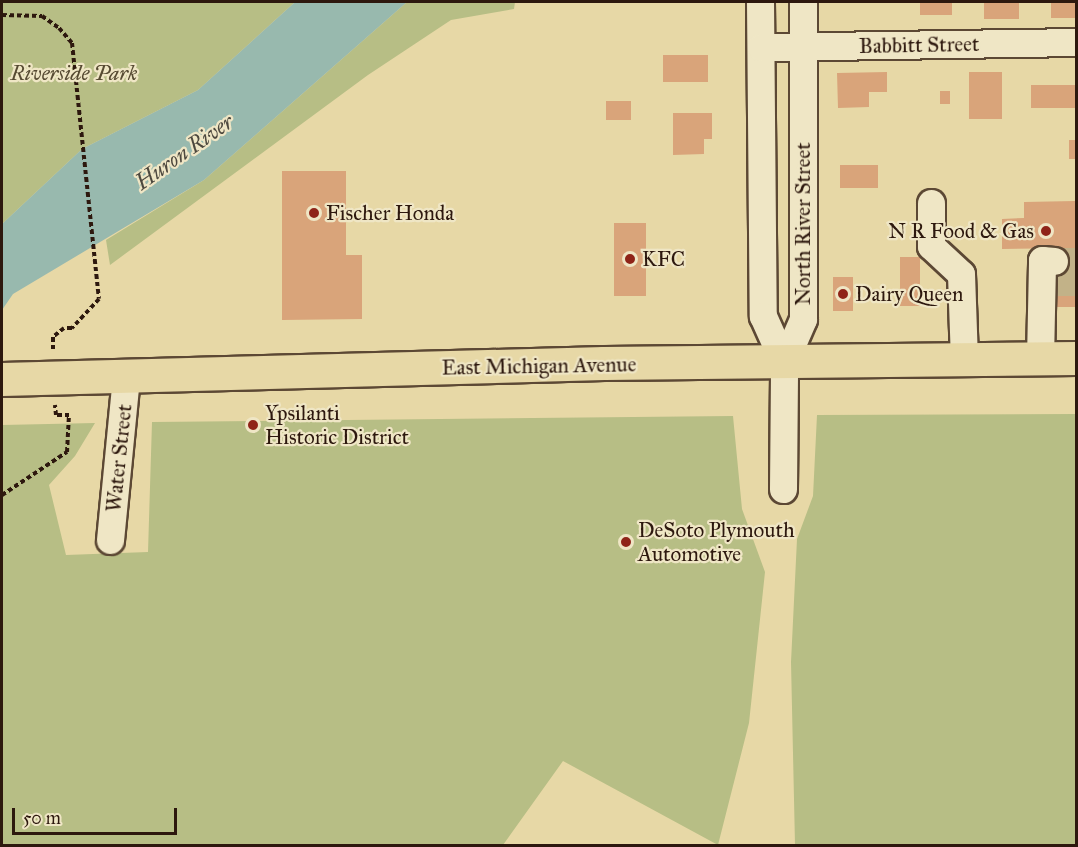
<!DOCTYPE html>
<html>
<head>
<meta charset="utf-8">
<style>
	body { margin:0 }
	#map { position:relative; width:1078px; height:847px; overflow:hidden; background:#e7d8a6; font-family:"IM FELL Great Primer",serif }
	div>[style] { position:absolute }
	.green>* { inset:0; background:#b7be85 }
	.water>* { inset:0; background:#98b9ae }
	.building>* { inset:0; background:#d9a47a; transform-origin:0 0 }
	.minor-tunnel>* { height:27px; margin-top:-13.5px; transform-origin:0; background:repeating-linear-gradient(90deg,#c2b288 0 27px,transparent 0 41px) }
	.path>* { height:4px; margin-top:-2px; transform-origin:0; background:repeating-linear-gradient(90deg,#2d180e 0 4.5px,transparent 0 7.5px) }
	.roads { filter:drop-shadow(2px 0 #5c4834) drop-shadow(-2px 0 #5c4834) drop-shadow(0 2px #5c4834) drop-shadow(0 -2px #5c4834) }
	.minor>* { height:27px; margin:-13.5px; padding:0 13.5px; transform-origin:13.5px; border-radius:13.5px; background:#efe6c5 }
	.major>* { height:33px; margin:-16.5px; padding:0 16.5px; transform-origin:16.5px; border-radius:16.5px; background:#e7d8a6 }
	.dots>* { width:16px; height:16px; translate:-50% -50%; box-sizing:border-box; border:3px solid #efe6c5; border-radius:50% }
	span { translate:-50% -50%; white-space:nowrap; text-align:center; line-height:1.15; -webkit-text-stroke:4.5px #efe6c5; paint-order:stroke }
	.street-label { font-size:21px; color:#2d180e }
	.park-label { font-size:21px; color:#564a32; font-style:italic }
	.poi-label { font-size:21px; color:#2d180e }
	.left { translate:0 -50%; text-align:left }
	.right { translate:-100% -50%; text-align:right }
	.water-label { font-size:22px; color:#4d483e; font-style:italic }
	.frame { position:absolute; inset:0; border:3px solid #2d180e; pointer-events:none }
	.scale { position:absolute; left:12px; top:808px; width:165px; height:27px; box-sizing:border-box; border:3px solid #2d180e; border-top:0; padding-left:8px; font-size:18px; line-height:21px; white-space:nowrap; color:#2d180e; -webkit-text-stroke:4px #efe6c5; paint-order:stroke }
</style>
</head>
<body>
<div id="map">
	<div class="green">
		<i style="clip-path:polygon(2px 2px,295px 2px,198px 90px,82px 149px,2px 224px)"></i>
		<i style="clip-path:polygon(407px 2px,515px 2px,514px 9px,451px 20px,368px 75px,110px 265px,106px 240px,204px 180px)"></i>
		<i style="clip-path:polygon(1076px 414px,1076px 845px,795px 845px,791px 662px,797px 539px,813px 496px,817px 415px)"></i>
		<i style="clip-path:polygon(733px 416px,742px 509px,765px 572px,749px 723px,718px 845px,563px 761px,503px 845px,2px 845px,2px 425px,95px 423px,75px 456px,49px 485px,66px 555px,148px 552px,152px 422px)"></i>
	</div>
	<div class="water">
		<i style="clip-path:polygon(295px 2px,407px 2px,204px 180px,13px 294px,2px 310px,2px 224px,82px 149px,198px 90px)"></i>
	</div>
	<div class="building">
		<i style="left:920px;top:2px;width:32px;height:13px"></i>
		<i style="left:984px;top:2px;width:35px;height:17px"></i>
		<i style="left:1051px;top:2px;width:25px;height:16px"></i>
		<i style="left:663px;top:55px;width:45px;height:27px"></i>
		<i style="clip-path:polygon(887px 72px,887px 92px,869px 92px,869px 107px,838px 108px,837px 73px)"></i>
		<i style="left:969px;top:72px;width:33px;height:47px"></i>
		<i style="left:1031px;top:85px;width:45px;height:23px"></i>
		<i style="left:940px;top:91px;width:10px;height:13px"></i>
		<i style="left:606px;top:101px;width:25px;height:19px"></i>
		<i style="clip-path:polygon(673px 113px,712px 113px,712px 139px,704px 139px,704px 154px,673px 155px)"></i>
		<i style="left:1069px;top:140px;width:7px;height:19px"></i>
		<i style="left:840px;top:165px;width:38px;height:23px"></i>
		<i style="clip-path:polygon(282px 171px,346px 171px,346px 255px,362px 255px,362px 319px,282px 320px)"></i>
		<i style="clip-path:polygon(1075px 201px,1076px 248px,1002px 249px,1002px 219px,1024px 218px,1024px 202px)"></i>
		<i style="left:614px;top:223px;width:32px;height:73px"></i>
		<i style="left:1054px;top:254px;width:22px;height:53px"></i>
		<i style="left:900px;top:257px;width:20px;height:49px"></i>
		<i style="left:833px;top:277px;width:20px;height:34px"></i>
	</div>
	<div class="minor-tunnel">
		<i style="left:1054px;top:261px;width:22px"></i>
		<i style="left:1054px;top:282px;width:22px"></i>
	</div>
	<div class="path">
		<i style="left:2px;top:15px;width:40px;rotate:1.4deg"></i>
		<i style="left:42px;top:16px;width:21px;rotate:35deg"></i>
		<i style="left:59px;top:28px;width:20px;rotate:49deg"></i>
		<i style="left:72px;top:43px;width:257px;rotate:84deg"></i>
		<i style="left:99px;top:299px;width:40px;rotate:133deg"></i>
		<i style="left:72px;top:328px;width:8px;rotate:180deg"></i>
		<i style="left:64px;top:328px;width:14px;rotate:141deg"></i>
		<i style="left:53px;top:337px;width:15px;rotate:90deg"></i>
		<i style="left:2px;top:495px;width:78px;rotate:-33.5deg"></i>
		<i style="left:67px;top:452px;width:37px;rotate:-87deg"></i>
		<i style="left:69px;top:415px;width:13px;rotate:180deg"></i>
		<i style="left:56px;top:415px;width:10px;rotate:-96deg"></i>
	</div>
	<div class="roads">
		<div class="minor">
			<i style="left:760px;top:2px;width:314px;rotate:89.5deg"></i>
			<i style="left:763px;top:316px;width:51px;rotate:65.9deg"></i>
			<i style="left:761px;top:47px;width:315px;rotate:-0.9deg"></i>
			<i style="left:931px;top:203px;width:43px;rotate:90deg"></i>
			<i style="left:931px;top:246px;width:41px;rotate:43deg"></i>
			<i style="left:961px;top:274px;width:85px;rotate:88deg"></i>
			<i style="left:1040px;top:359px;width:99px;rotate:-88.8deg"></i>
			<i style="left:1042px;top:260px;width:12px;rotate:5deg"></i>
			<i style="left:783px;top:489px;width:126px;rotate:-89.5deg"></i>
			<i style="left:784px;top:363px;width:48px;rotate:-66.6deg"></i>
			<i style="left:803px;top:319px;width:317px;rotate:-90deg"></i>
			<i style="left:110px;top:540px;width:165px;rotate:-84.4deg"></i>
		</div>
		<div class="major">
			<i style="left:2px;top:379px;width:602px;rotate:-1.52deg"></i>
			<i style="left:604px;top:363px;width:472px;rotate:-0.6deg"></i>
		</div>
	</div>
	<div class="dots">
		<i style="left:314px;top:213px;background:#8f2418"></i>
		<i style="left:1046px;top:231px;background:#8f2418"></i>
		<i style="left:630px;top:259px;background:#8f2418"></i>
		<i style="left:843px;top:294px;background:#8f2418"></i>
		<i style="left:253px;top:425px;background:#8f2418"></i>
		<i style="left:626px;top:542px;background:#8f2418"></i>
	</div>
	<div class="street-label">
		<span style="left:919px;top:45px;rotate:-1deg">Babbitt Street</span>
		<span style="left:803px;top:224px;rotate:-90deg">North River Street</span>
		<span style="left:539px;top:366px;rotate:-1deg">East Michigan Avenue</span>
		<span style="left:119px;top:458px;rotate:-84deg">Water Street</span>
	</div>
	<div class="park-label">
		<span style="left:74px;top:73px">Riverside Park</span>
	</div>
	<div class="poi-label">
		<span class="left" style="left:326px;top:213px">Fischer Honda</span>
		<span class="right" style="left:1034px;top:231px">N R Food &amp; Gas</span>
		<span class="left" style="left:642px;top:259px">KFC</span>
		<span class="left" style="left:855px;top:294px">Dairy Queen</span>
		<span class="left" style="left:265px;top:425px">Ypsilanti<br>Historic District</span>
		<span class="left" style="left:638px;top:542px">DeSoto Plymouth<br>Automotive</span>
	</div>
	<div class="water-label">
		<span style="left:184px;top:152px;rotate:-35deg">Huron River</span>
	</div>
	<div class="frame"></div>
	<div class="scale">50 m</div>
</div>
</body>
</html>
